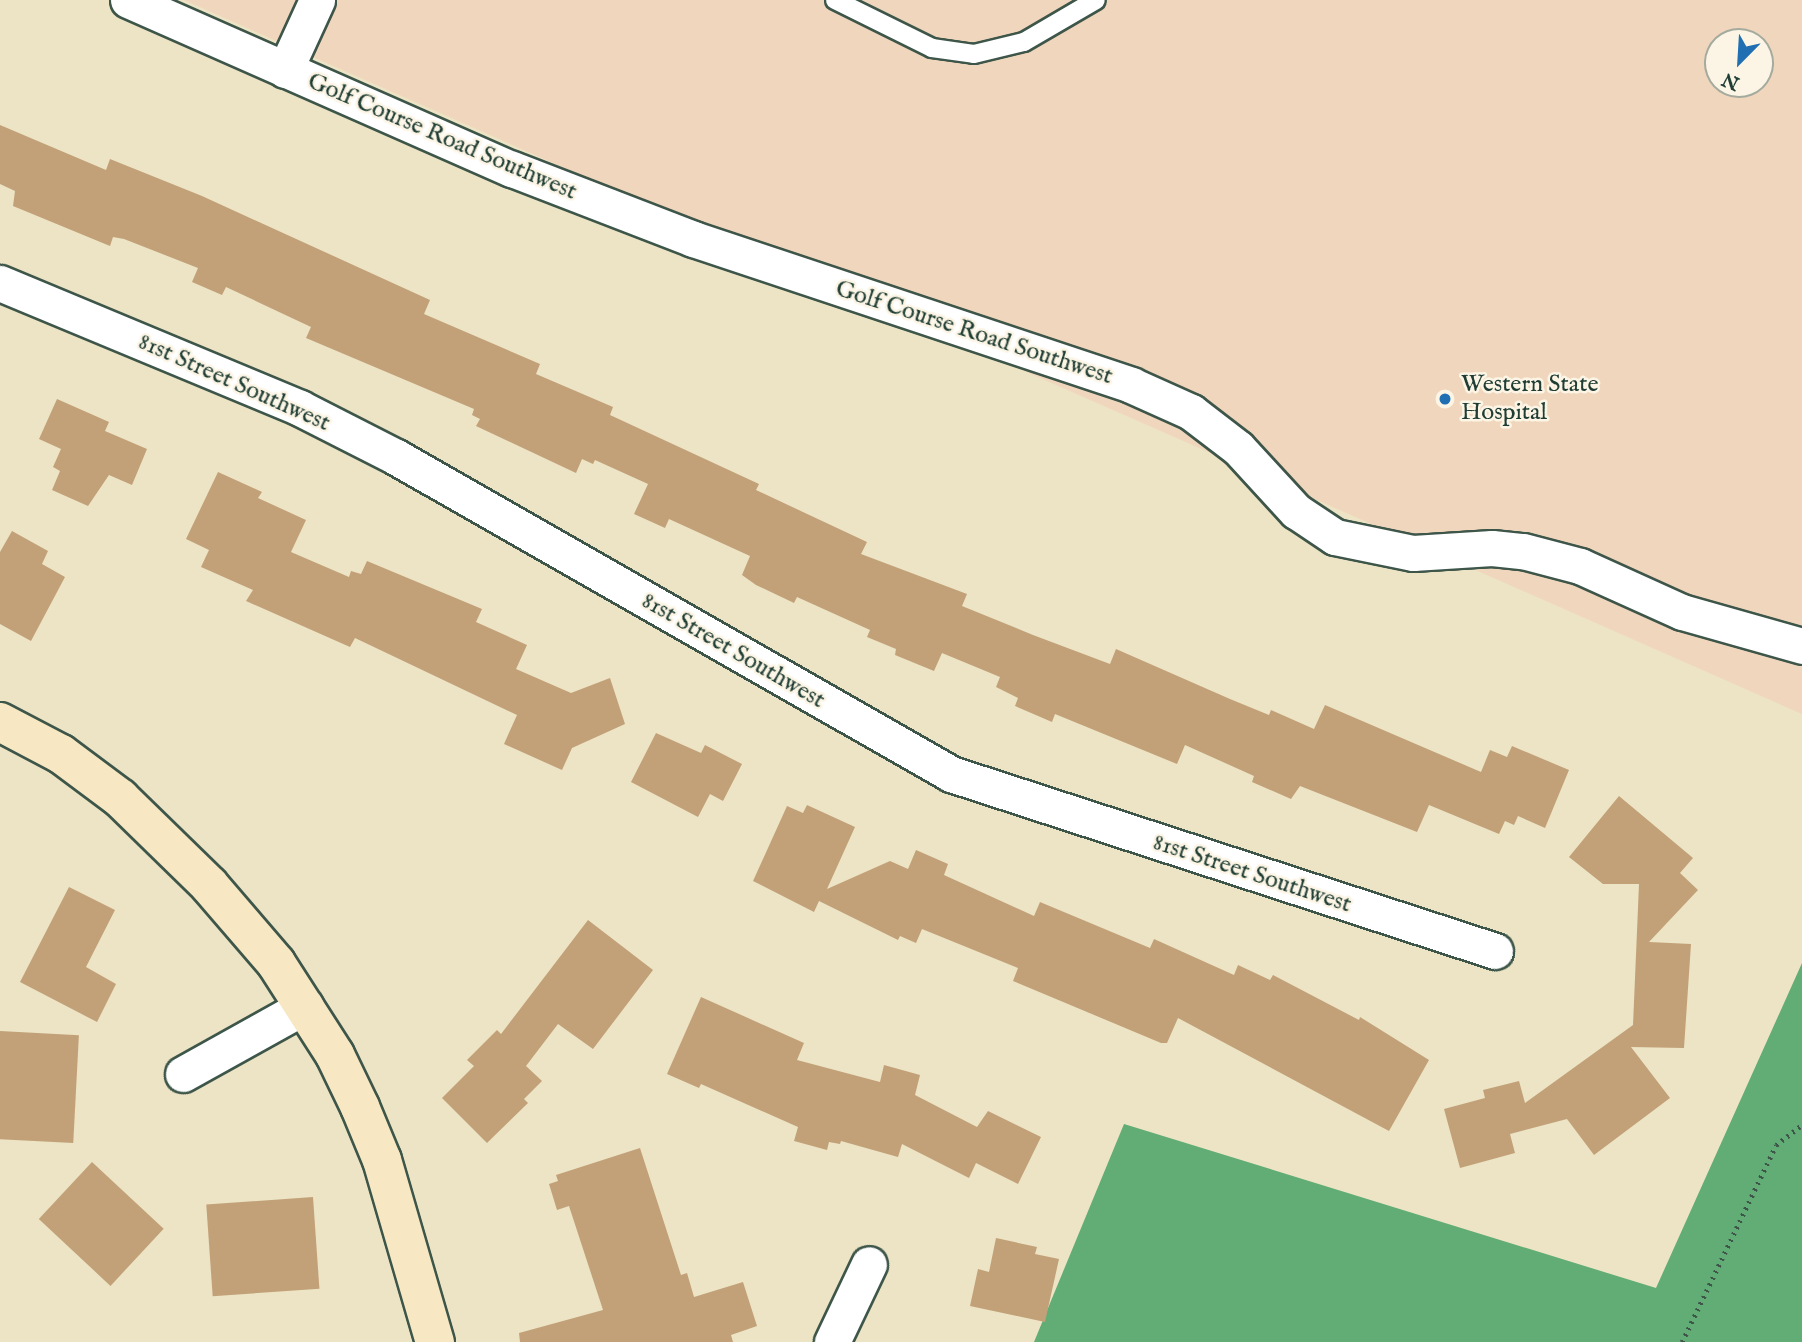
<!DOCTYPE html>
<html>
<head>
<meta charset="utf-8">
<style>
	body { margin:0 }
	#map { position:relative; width:1802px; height:1342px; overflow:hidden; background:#ece4c4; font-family:"IM FELL English",serif }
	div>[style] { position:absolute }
	.built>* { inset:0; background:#f0d6bc }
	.forest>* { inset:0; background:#62ac75 }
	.building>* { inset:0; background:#c2a179; transform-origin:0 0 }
	.path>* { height:4.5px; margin-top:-2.25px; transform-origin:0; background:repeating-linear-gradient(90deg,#3e564a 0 2px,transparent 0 7px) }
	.roads { filter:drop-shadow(2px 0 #3e564a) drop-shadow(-2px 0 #3e564a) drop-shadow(0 2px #3e564a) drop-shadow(0 -2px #3e564a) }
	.lane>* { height:18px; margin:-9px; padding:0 9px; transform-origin:9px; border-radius:9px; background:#fff }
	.street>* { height:35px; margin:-17.5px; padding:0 17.5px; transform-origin:17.5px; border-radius:17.5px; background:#fff }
	.secondary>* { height:38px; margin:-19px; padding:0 19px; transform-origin:19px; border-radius:19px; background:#f7e8c3 }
	.dots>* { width:19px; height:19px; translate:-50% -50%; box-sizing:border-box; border:4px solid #fcf5e5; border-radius:50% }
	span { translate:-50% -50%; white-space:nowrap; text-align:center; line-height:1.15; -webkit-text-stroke:5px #fcf5e5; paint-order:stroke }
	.street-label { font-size:24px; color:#1f3d34 }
	.poi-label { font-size:24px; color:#1f3d34 }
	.left { translate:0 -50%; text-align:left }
	.north { position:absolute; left:1704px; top:28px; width:70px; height:70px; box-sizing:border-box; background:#fcf5e5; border:2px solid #a4ab9e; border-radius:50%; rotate:204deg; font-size:19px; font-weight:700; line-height:28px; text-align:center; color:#1f3d34 }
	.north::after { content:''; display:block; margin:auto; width:24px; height:32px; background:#1f6fb2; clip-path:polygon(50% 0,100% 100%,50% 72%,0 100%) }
</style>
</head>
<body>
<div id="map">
	<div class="built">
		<i style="clip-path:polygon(evenodd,184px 0,1802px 0,1802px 714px,184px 0,1718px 42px,1760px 42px,1760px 84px,1718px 84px,1718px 42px)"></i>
	</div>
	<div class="forest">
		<i style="clip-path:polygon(1802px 963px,1802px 1342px,1034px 1342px,1124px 1124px,1656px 1288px)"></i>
	</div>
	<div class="building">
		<i style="clip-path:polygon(0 125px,106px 170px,110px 159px,202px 196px,430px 300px,424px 314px,540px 364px,536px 374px,613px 407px,610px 415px,759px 484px,756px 490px,867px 542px,861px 554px,967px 594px,962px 606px,1033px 635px,1110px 664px,1116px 649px,1230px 699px,1269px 715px,1271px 710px,1314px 729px,1325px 705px,1481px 772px,1490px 750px,1507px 757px,1512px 746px,1569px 770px,1545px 828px,1518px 816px,1514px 825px,1505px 821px,1499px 834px,1429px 805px,1417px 832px,1300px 786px,1291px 799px,1252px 782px,1254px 776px,1185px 745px,1177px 764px,1055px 714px,1052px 722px,1015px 706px,1018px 698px,996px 687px,1000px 677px,942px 653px,934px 671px,895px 655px,896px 649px,867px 637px,870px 630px,797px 597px,794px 603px,756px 585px,742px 575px,750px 556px,669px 519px,665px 528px,634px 514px,648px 484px,595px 460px,593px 464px,582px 459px,576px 473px,476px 426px,480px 419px,472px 415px,474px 409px,306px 338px,311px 327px,226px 287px,222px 295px,192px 282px,198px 268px,124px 239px,113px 237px,110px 246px,13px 206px,15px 191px,0 184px)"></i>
		<i style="clip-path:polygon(57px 399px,109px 422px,105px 431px,147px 449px,132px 485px,109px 475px,88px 506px,52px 490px,60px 471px,53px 467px,61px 449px,39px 439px)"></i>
		<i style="clip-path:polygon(218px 472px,262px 492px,258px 498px,306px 520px,291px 552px,349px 577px,351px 571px,361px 574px,367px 561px,482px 609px,476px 622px,527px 645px,516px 669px,571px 693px,610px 678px,625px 724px,572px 748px,562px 770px,504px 744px,517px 715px,355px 638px,350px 647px,246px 601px,253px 590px,201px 567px,209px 550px,186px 539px)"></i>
		<i style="clip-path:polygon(12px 531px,48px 551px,42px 564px,65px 577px,31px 641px,0 624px,0 552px)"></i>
		<i style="clip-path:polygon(656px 733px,701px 753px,705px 745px,742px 764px,723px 801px,710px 794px,698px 817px,631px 782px)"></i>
		<i style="clip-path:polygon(1619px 796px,1693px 858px,1680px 873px,1698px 890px,1649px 942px,1691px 944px,1684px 1048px,1631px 1047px,1670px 1098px,1594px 1155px,1567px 1119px,1510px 1134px,1515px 1153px,1460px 1168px,1444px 1109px,1485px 1098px,1483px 1090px,1519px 1081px,1525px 1103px,1633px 1025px,1639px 884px,1603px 884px,1569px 857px)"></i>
		<i style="clip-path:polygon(807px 805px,855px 827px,827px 889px,890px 861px,908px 869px,916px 850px,948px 864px,944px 875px,1034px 916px,1040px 902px,1150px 948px,1154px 939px,1234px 975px,1238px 965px,1270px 980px,1273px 975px,1359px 1020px,1360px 1017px,1429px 1060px,1389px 1131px,1178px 1018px,1167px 1043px,1161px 1043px,1013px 981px,1018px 968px,922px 929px,916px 943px,900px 936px,898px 940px,819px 901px,814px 912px,753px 881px,787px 806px,803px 813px)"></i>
		<i style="clip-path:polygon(69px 887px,115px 910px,86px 967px,116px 984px,97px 1022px,20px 982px)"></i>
		<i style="clip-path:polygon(588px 920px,653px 970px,593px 1049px,558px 1024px,526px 1066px,542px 1081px,524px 1099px,528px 1103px,487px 1143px,442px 1098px,474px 1066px,467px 1060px,497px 1030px,501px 1034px)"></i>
		<i style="clip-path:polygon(701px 997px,804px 1043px,797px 1060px,880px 1082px,884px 1065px,920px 1075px,915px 1095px,977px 1127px,988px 1111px,1041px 1137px,1018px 1184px,976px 1163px,969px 1178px,902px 1144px,898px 1157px,841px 1141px,840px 1144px,829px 1142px,827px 1150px,794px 1141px,798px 1127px,701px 1084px,699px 1088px,667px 1074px)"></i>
		<i style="left:0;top:1031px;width:79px;height:108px;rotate:3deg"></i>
		<i style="clip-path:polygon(640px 1148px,681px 1275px,687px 1273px,694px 1297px,743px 1282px,757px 1326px,731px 1335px,733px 1342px,520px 1342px,519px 1333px,603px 1310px,569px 1206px,557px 1210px,549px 1184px,558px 1181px,556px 1175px)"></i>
		<i style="left:92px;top:1162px;width:98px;height:78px;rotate:43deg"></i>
		<i style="left:313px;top:1197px;width:92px;height:107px;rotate:86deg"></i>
		<i style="clip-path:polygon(996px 1238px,1037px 1247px,1035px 1254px,1059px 1259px,1045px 1322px,970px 1306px,978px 1269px,989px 1272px)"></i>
	</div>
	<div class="path">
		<i style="left:1682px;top:1342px;width:218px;rotate:-64.5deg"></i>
		<i style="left:1776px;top:1145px;width:33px;rotate:-38deg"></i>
	</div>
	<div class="roads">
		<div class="lane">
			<i style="left:835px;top:0;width:108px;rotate:26.3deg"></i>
			<i style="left:932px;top:48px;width:42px;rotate:8.1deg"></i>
			<i style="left:974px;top:54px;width:51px;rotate:-13.5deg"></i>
			<i style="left:1024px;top:42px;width:83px;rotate:-30.3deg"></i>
		</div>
		<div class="street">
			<i style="left:128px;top:0;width:420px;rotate:23.8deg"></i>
			<i style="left:512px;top:169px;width:194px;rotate:21.1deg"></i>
			<i style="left:693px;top:239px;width:462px;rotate:18.4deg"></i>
			<i style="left:1131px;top:385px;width:66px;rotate:24.2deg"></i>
			<i style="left:1191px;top:412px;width:59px;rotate:37.5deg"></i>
			<i style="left:1238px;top:448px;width:86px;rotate:47.4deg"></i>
			<i style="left:1296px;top:511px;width:47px;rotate:33.7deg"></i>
			<i style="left:1335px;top:537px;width:80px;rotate:11.6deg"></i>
			<i style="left:1413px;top:553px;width:79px;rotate:-3.6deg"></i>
			<i style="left:1492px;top:548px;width:31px;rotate:6deg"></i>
			<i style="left:1523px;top:551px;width:59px;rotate:14.7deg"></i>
			<i style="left:1580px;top:566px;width:112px;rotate:24.3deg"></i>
			<i style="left:1682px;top:612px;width:125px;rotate:15.8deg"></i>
			<i style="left:285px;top:70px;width:77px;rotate:-65.4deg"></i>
			<i style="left:0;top:283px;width:325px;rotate:22.6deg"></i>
			<i style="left:300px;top:408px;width:108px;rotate:27deg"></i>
			<i style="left:396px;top:457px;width:639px;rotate:29.73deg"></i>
			<i style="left:951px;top:774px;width:572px;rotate:18.02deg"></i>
			<i style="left:183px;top:1074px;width:140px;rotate:-29.1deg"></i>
			<i style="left:832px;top:1342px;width:86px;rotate:-64.6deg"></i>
		</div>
		<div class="secondary">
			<i style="left:0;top:722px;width:69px;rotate:27.7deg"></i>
			<i style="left:61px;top:754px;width:74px;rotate:36.7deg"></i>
			<i style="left:120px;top:798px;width:124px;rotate:44.3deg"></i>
			<i style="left:209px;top:885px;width:103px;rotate:49.3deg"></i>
			<i style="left:276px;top:963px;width:109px;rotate:57.3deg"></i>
			<i style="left:335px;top:1055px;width:58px;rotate:64.3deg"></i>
			<i style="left:360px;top:1107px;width:57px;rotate:67.5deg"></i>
			<i style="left:382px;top:1160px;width:190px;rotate:73.8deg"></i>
		</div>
	</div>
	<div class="dots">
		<i style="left:1445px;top:399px;background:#1f6fb2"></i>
	</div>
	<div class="street-label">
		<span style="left:442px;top:137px;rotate:23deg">Golf Course Road Southwest</span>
		<span style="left:974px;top:333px;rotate:18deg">Golf Course Road Southwest</span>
		<span style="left:234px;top:383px;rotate:24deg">81st Street Southwest</span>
		<span style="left:733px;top:651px;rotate:30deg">81st Street Southwest</span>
		<span style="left:1252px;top:874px;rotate:18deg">81st Street Southwest</span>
	</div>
	<div class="poi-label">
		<span class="left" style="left:1461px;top:399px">Western State<br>Hospital</span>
	</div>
	<div class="north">N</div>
</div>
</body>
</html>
